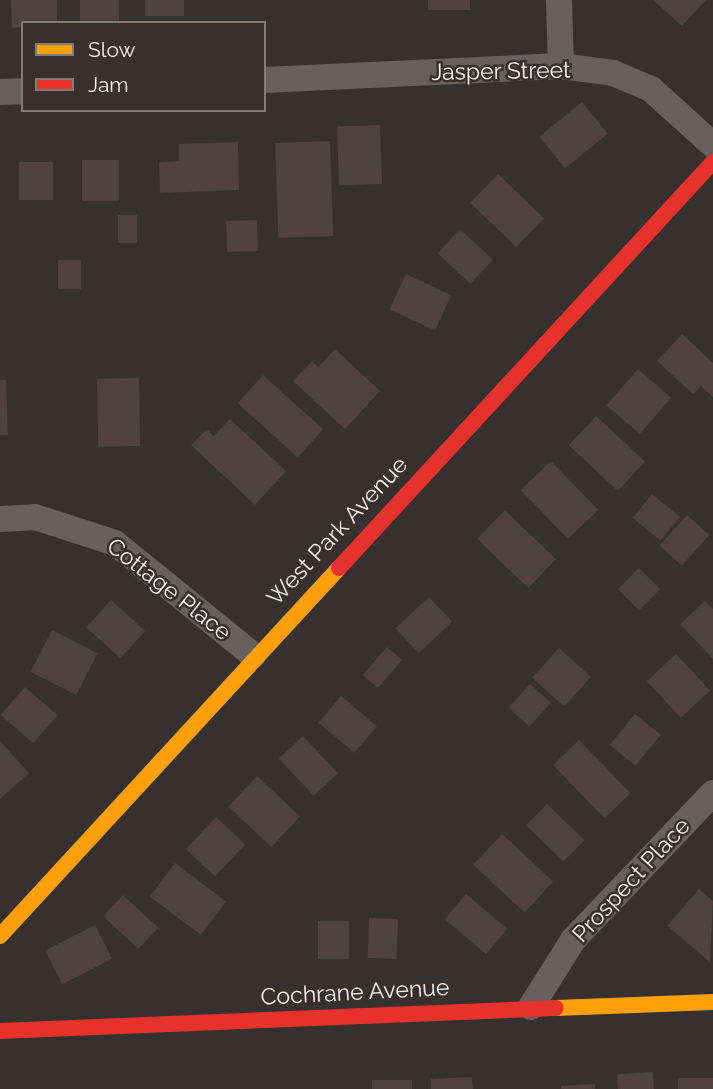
<!DOCTYPE html>
<html>
<head>
<meta charset="utf-8">
<style>
	body { margin:0 }
	#map { position:relative; width:713px; height:1089px; overflow:hidden; background:#36302e; font-family:Raleway,sans-serif }
	div>[style] { position:absolute }
	.building>* { inset:0; background:#4f4240; transform-origin:0 0 }
	.street>* { height:26px; margin:-13px; padding:0 13px; transform-origin:13px; border-radius:13px; background:#66615f }
	.slow>* { height:16px; margin:-8px; padding:0 8px; transform-origin:8px; border-radius:8px; background:#ff9f0a }
	.jam>* { height:16px; margin:-8px; padding:0 8px; transform-origin:8px; border-radius:8px; background:#e5322d }
	span { translate:-50% -50%; white-space:nowrap; text-align:center; line-height:1.15; -webkit-text-stroke:5px #392f2b; paint-order:stroke }
	.street-label { font-size:23px; color:#f5eeec }
	.legend { position:absolute; left:21px; top:21px; width:245px; height:91px; box-sizing:border-box; background:#392f2b; border:2px solid #847b78; margin:0; padding:9px 12px; list-style:none; font-size:21px; color:#f5eeec }
	.legend li { display:flex; align-items:center; gap:14px; height:35px }
	.legend b { width:35px; border:2px solid #847b78 }
</style>
</head>
<body>
<div id="map">
	<div class="building">
		<i style="clip-path:polygon(11px 0,57px 0,57px 23px,12px 28px)"></i>
		<i style="left:80px;top:0;width:39px;height:22px"></i>
		<i style="left:145px;top:0;width:39px;height:16px"></i>
		<i style="left:428px;top:0;width:42px;height:10px"></i>
		<i style="clip-path:polygon(653px 0,706px 0,682px 26px)"></i>
		<i style="left:582px;top:102px;width:41px;height:55px;rotate:51deg"></i>
		<i style="left:380px;top:125px;width:59px;height:43px;rotate:88deg"></i>
		<i style="left:330px;top:141px;width:95px;height:55px;rotate:88deg"></i>
		<i style="clip-path:polygon(238px 142px,239px 190px,160px 193px,159px 162px,179px 161px,179px 144px)"></i>
		<i style="left:82px;top:160px;width:37px;height:41px"></i>
		<i style="left:19px;top:162px;width:34px;height:38px"></i>
		<i style="left:498px;top:174px;width:64px;height:40px;rotate:44deg"></i>
		<i style="left:118px;top:215px;width:19px;height:28px"></i>
		<i style="left:257px;top:220px;width:31px;height:31px;rotate:88deg"></i>
		<i style="left:460px;top:229px;width:45px;height:33px;rotate:43deg"></i>
		<i style="left:58px;top:260px;width:23px;height:29px"></i>
		<i style="left:406px;top:274px;width:50px;height:39px;rotate:25deg"></i>
		<i style="clip-path:polygon(682px 334px,713px 363px,713px 397px,701px 386px,693px 394px,657px 361px)"></i>
		<i style="clip-path:polygon(335px 349px,380px 391px,345px 429px,293px 381px,312px 361px,318px 367px)"></i>
		<i style="left:638px;top:369px;width:44px;height:48px;rotate:41deg"></i>
		<i style="left:263px;top:375px;width:81px;height:38px;rotate:42deg"></i>
		<i style="left:139px;top:378px;width:68px;height:42px;rotate:89deg"></i>
		<i style="clip-path:polygon(0 380px,6px 380px,8px 435px,0 435px)"></i>
		<i style="left:596px;top:416px;width:67px;height:40px;rotate:43deg"></i>
		<i style="clip-path:polygon(230px 419px,286px 471px,255px 505px,191px 445px,207px 429px,214px 436px)"></i>
		<i style="left:551px;top:461px;width:68px;height:42px;rotate:46deg"></i>
		<i style="left:652px;top:494px;width:36px;height:31px;rotate:39deg"></i>
		<i style="left:505px;top:510px;width:71px;height:40px;rotate:44deg"></i>
		<i style="left:687px;top:515px;width:30px;height:41px;rotate:42deg"></i>
		<i style="left:639px;top:568px;width:30px;height:30px;rotate:45deg"></i>
		<i style="left:429px;top:597px;width:34px;height:46px;rotate:47deg"></i>
		<i style="left:111px;top:600px;width:46px;height:37px;rotate:42deg"></i>
		<i style="clip-path:polygon(705px 601px,713px 609px,713px 659px,680px 624px)"></i>
		<i style="left:52px;top:630px;width:51px;height:47px;rotate:27deg"></i>
		<i style="left:387px;top:647px;width:20px;height:37px;rotate:41deg"></i>
		<i style="left:559px;top:648px;width:43px;height:40px;rotate:42deg"></i>
		<i style="left:676px;top:654px;width:50px;height:40px;rotate:47deg"></i>
		<i style="left:530px;top:684px;width:28px;height:32px;rotate:42deg"></i>
		<i style="left:25px;top:687px;width:43px;height:37px;rotate:41deg"></i>
		<i style="left:341px;top:696px;width:47px;height:35px;rotate:40deg"></i>
		<i style="left:635px;top:714px;width:33px;height:40px;rotate:39deg"></i>
		<i style="left:303px;top:736px;width:51px;height:33px;rotate:47deg"></i>
		<i style="left:579px;top:740px;width:74px;height:36px;rotate:46deg"></i>
		<i style="clip-path:polygon(0 741px,29px 773px,0 799px)"></i>
		<i style="left:257px;top:776px;width:59px;height:42px;rotate:43deg"></i>
		<i style="left:547px;top:804px;width:52px;height:30px;rotate:44deg"></i>
		<i style="left:216px;top:817px;width:40px;height:44px;rotate:43deg"></i>
		<i style="left:502px;top:834px;width:70px;height:42px;rotate:43deg"></i>
		<i style="left:175px;top:863px;width:64px;height:42px;rotate:37deg"></i>
		<i style="clip-path:polygon(699px 889px,713px 901px,710px 962px,667px 926px)"></i>
		<i style="left:466px;top:894px;width:54px;height:33px;rotate:40deg"></i>
		<i style="left:123px;top:895px;width:48px;height:29px;rotate:43deg"></i>
		<i style="left:369px;top:918px;width:29px;height:40px;rotate:2deg"></i>
		<i style="left:318px;top:921px;width:31px;height:38px"></i>
		<i style="left:95px;top:925px;width:38px;height:56px;rotate:63deg"></i>
		<i style="left:653px;top:1072px;width:17px;height:36px;rotate:87deg"></i>
		<i style="clip-path:polygon(472px 1077px,473px 1089px,431px 1089px,431px 1079px)"></i>
		<i style="left:713px;top:1078px;width:11px;height:35px;rotate:90deg"></i>
		<i style="left:412px;top:1080px;width:9px;height:40px;rotate:90deg"></i>
		<i style="clip-path:polygon(595px 1084px,595px 1089px,561px 1089px,561px 1086px)"></i>
	</div>
	<div class="street">
		<i style="left:559px;top:0;width:66px;rotate:88.3deg"></i>
		<i style="left:264px;top:80px;width:297px;rotate:-2.7deg"></i>
		<i style="left:561px;top:66px;width:52px;rotate:7.7deg"></i>
		<i style="left:613px;top:73px;width:41px;rotate:22.8deg"></i>
		<i style="left:651px;top:89px;width:84px;rotate:42.1deg"></i>
		<i style="left:0;top:92px;width:23px;rotate:-2deg"></i>
		<i style="left:0;top:519px;width:35px;rotate:-3deg"></i>
		<i style="left:35px;top:517px;width:84px;rotate:18deg"></i>
		<i style="left:115px;top:543px;width:178px;rotate:39.1deg"></i>
		<i style="left:531px;top:1007px;width:79px;rotate:-57.9deg"></i>
		<i style="left:573px;top:940px;width:203px;rotate:-46.4deg"></i>
	</div>
	<div class="slow">
		<i style="left:0;top:936px;width:500px;rotate:-47.35deg"></i>
		<i style="left:556px;top:1008px;width:157px;rotate:-2.2deg"></i>
	</div>
	<div class="jam">
		<i style="left:339px;top:568px;width:552px;rotate:-47.35deg"></i>
		<i style="left:0;top:1031px;width:556px;rotate:-2.37deg"></i>
	</div>
	<div class="street-label">
		<span style="left:501px;top:71px;rotate:-1deg">Jasper Street</span>
		<span style="left:337px;top:531px;rotate:-47deg">West Park Avenue</span>
		<span style="left:169px;top:589px;rotate:38deg">Cottage Place</span>
		<span style="left:631px;top:880px;rotate:-47deg">Prospect Place</span>
		<span style="left:355px;top:992px;rotate:-3deg">Cochrane Avenue</span>
	</div>
	<ul class="legend">
	<li><b style="height:9px;background:#ff9f0a"></b>Slow</li>
	<li><b style="height:9px;background:#e5322d"></b>Jam</li>
	</ul>
</div>
</body>
</html>
